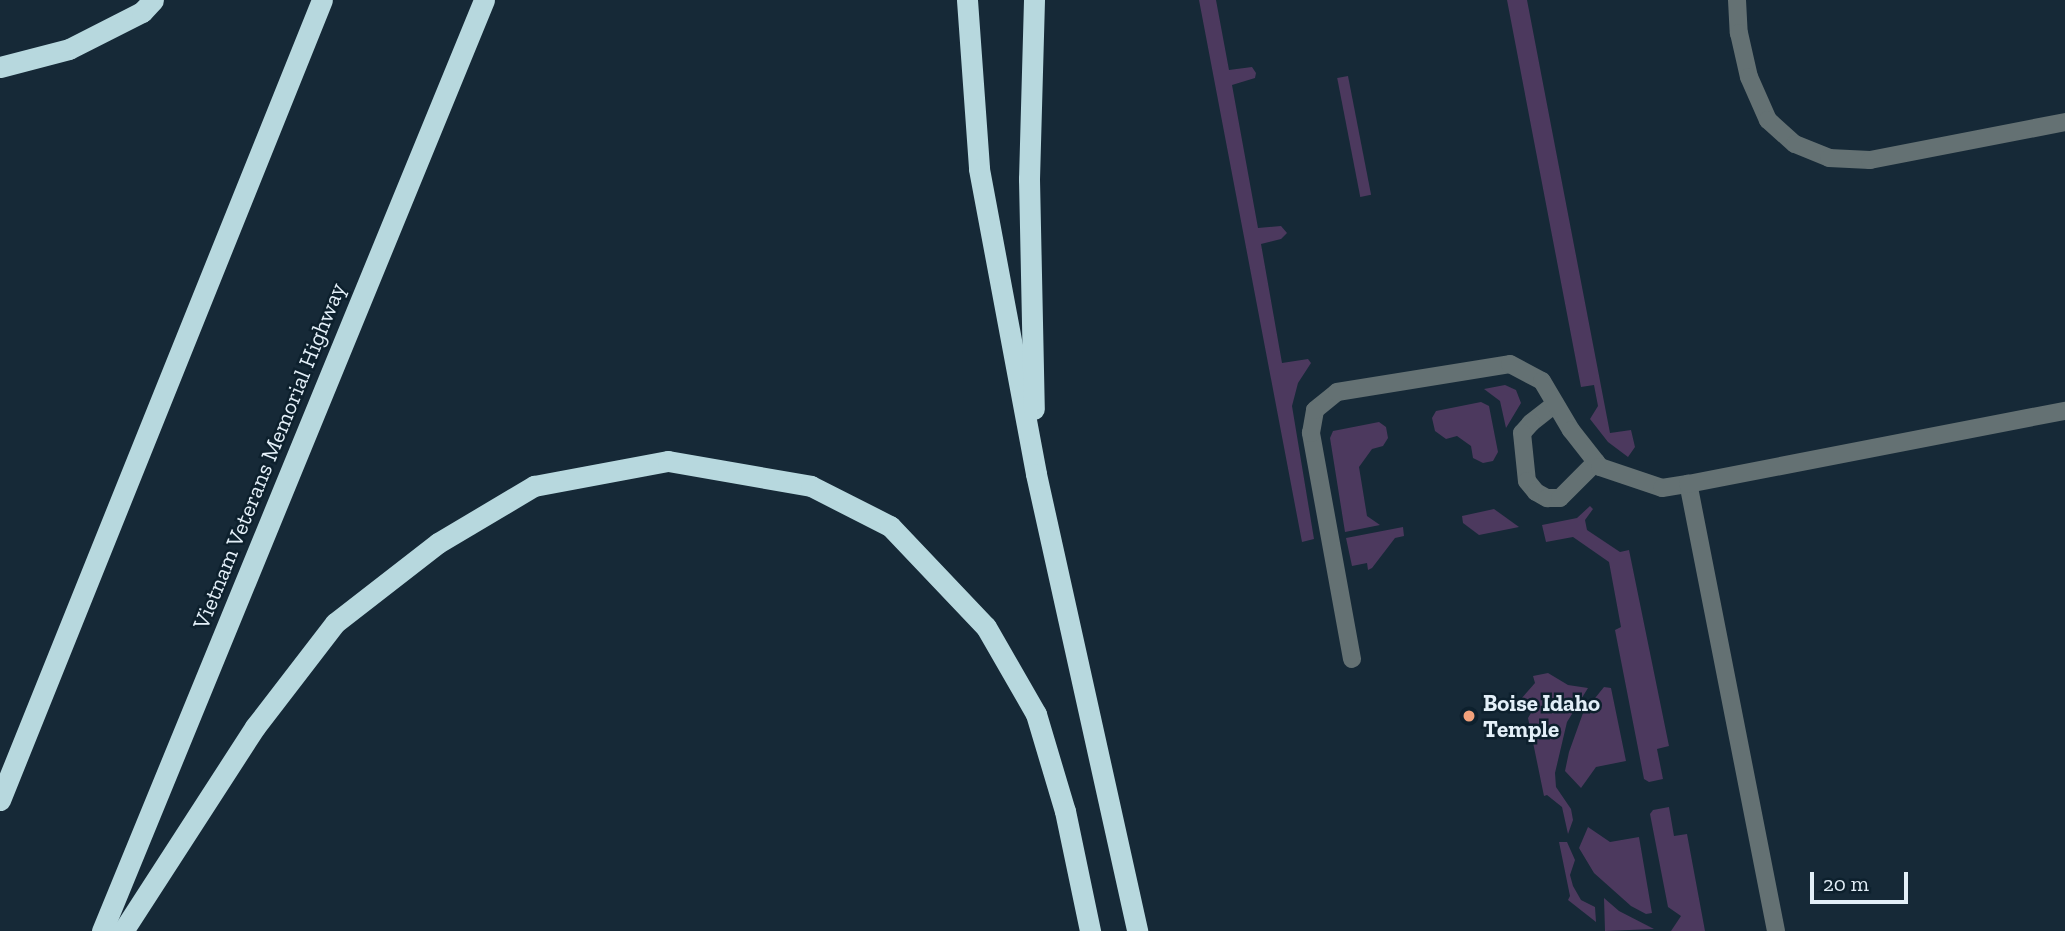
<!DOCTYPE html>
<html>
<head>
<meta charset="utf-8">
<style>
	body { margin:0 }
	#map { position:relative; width:2065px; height:931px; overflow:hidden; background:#162937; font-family:"Zilla Slab",serif }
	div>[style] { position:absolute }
	.green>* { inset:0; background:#4c395e; transform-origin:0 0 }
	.service>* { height:18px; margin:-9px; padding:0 9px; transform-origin:9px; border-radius:9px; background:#647173 }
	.minor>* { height:18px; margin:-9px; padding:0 9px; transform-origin:9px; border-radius:9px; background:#647173 }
	.motorway>* { height:21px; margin:-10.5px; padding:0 10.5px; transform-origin:10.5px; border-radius:10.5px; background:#b7d8de }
	.dots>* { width:19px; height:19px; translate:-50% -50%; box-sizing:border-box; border:4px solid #0d202d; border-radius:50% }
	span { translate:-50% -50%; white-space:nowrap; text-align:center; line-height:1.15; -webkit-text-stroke:5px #0d202d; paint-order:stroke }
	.street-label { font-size:23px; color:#e3eff8 }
	.poi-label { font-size:23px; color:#e3eff8; font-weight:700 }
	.left { translate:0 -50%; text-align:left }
	.scale { position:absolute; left:1810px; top:872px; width:98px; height:32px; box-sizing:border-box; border:4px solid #e3eff8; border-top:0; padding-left:9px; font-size:21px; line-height:24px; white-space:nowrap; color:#e3eff8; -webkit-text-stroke:5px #0d202d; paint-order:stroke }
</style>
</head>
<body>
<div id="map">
	<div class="green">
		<i style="clip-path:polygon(1199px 0,1216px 0,1229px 70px,1252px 67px,1256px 73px,1255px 78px,1232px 85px,1258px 228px,1281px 226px,1287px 233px,1281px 239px,1261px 244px,1282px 363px,1308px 359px,1311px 363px,1298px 383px,1292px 406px,1314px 539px,1302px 542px)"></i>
		<i style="clip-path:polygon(1507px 0,1527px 0,1610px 433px,1631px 430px,1635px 447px,1628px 457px,1608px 442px,1590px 419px,1598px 406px,1594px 385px,1581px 387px)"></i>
		<i style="left:1348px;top:76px;width:121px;height:11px;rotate:79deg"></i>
		<i style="clip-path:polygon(1505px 385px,1516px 390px,1521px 403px,1506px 428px,1500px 401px,1484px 389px)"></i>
		<i style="clip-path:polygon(1481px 402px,1489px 406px,1498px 452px,1493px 461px,1483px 463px,1473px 458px,1471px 446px,1457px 436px,1446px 439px,1435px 431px,1432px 418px,1436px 411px)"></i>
		<i style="clip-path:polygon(1379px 422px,1386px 427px,1388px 438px,1383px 446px,1372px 449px,1359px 467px,1367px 516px,1380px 525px,1345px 532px,1330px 438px,1333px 431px)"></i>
		<i style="clip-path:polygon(1590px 506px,1593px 509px,1585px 520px,1587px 530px,1620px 552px,1629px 550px,1669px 746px,1657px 749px,1663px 779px,1649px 782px,1644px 779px,1615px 630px,1621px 627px,1609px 562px,1573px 537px,1546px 542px,1542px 525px,1577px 518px)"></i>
		<i style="clip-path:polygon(1494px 509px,1519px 527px,1479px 535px,1463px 523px,1462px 516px)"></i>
		<i style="clip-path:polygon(1403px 527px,1404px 536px,1395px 538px,1372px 568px,1368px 570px,1367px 563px,1352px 566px,1346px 538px)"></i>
		<i style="clip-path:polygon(1548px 673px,1568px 685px,1588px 688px,1567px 722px,1555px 773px,1556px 787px,1571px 809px,1573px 820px,1568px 834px,1562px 807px,1547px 795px,1544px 796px,1528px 718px,1534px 708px,1521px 699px,1535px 683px,1533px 676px)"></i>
		<i style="clip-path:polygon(1604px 687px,1611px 688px,1626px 761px,1596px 767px,1581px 788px,1565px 771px,1569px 752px,1583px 713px)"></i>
		<i style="clip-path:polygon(1669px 807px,1674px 836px,1687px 834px,1705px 931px,1671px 931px,1681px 916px,1668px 907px,1650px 814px,1653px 810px)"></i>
		<i style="clip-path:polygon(1588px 827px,1610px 842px,1639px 837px,1652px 913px,1646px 914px,1631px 906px,1594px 873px,1579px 848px)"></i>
		<i style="clip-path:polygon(1559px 842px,1567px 842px,1575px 860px,1570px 875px,1573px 886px,1581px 900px,1595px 907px,1596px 922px,1568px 900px,1570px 896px)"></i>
		<i style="clip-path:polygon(1604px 898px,1619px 911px,1654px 929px,1605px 931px)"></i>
	</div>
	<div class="service">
		<i style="left:1555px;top:404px;width:31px;rotate:142deg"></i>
		<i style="left:1531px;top:423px;width:13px;rotate:132deg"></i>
		<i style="left:1522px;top:433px;width:48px;rotate:84.1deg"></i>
		<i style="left:1527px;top:481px;width:14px;rotate:51deg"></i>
		<i style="left:1536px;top:492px;width:13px;rotate:29deg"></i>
		<i style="left:1547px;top:498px;width:13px"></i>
		<i style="left:1560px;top:498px;width:51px;rotate:-45deg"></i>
		<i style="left:1352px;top:659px;width:230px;rotate:-100.3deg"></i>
		<i style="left:1311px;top:433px;width:23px;rotate:-80deg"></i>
		<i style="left:1315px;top:410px;width:28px;rotate:-39deg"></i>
		<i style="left:1337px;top:392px;width:175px;rotate:-9.2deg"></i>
		<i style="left:1510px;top:364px;width:36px;rotate:28deg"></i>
		<i style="left:1542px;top:381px;width:57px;rotate:59.4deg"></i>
		<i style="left:1571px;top:430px;width:47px;rotate:51.9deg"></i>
		<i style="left:1600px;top:467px;width:65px;rotate:18.7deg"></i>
		<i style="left:1662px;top:488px;width:26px;rotate:-9deg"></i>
		<i style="left:1776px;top:931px;width:456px;rotate:-101.1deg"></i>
		<i style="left:1688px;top:484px;width:384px;rotate:-11deg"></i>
	</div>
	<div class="minor">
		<i style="left:1737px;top:0;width:33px;rotate:87deg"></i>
		<i style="left:1739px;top:33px;width:45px;rotate:77.2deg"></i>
		<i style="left:1749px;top:77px;width:47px;rotate:66.2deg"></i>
		<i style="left:1768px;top:120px;width:36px;rotate:42deg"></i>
		<i style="left:1795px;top:144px;width:37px;rotate:22deg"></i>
		<i style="left:1829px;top:158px;width:41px;rotate:2.8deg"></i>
		<i style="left:1870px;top:160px;width:199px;rotate:-11deg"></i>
	</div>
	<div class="motorway">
		<i style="left:967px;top:0;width:169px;rotate:85.9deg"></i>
		<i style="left:979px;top:169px;width:310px;rotate:79.4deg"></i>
		<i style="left:1036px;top:474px;width:468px;rotate:77.5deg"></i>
		<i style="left:1034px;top:0;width:179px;rotate:91.6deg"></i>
		<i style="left:1029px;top:179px;width:230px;rotate:88.8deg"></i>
		<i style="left:0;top:67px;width:71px;rotate:-14.6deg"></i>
		<i style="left:69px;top:49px;width:82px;rotate:-26.9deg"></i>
		<i style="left:142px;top:12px;width:16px;rotate:-47deg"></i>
		<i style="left:0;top:800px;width:862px;rotate:-68.08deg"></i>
		<i style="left:102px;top:931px;width:1006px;rotate:-67.69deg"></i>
		<i style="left:123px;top:931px;width:243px;rotate:-57.1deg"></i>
		<i style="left:255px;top:727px;width:131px;rotate:-52.4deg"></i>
		<i style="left:335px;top:623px;width:130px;rotate:-37.8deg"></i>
		<i style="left:438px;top:543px;width:112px;rotate:-30.7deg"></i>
		<i style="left:534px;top:486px;width:136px;rotate:-10.6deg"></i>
		<i style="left:668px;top:461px;width:145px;rotate:9.9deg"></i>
		<i style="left:811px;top:486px;width:89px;rotate:26.9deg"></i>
		<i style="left:890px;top:526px;width:139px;rotate:46.5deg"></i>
		<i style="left:986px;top:627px;width:100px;rotate:60.1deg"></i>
		<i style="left:1036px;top:714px;width:101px;rotate:73.4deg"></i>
		<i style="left:1065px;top:811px;width:123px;rotate:78.2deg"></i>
	</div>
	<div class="dots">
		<i style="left:1469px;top:716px;background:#f1a17b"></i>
	</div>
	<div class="street-label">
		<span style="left:269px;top:456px;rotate:-68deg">Vietnam Veterans Memorial Highway</span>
	</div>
	<div class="poi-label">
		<span class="left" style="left:1483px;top:716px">Boise Idaho<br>Temple</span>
	</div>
	<div class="scale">20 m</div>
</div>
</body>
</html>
